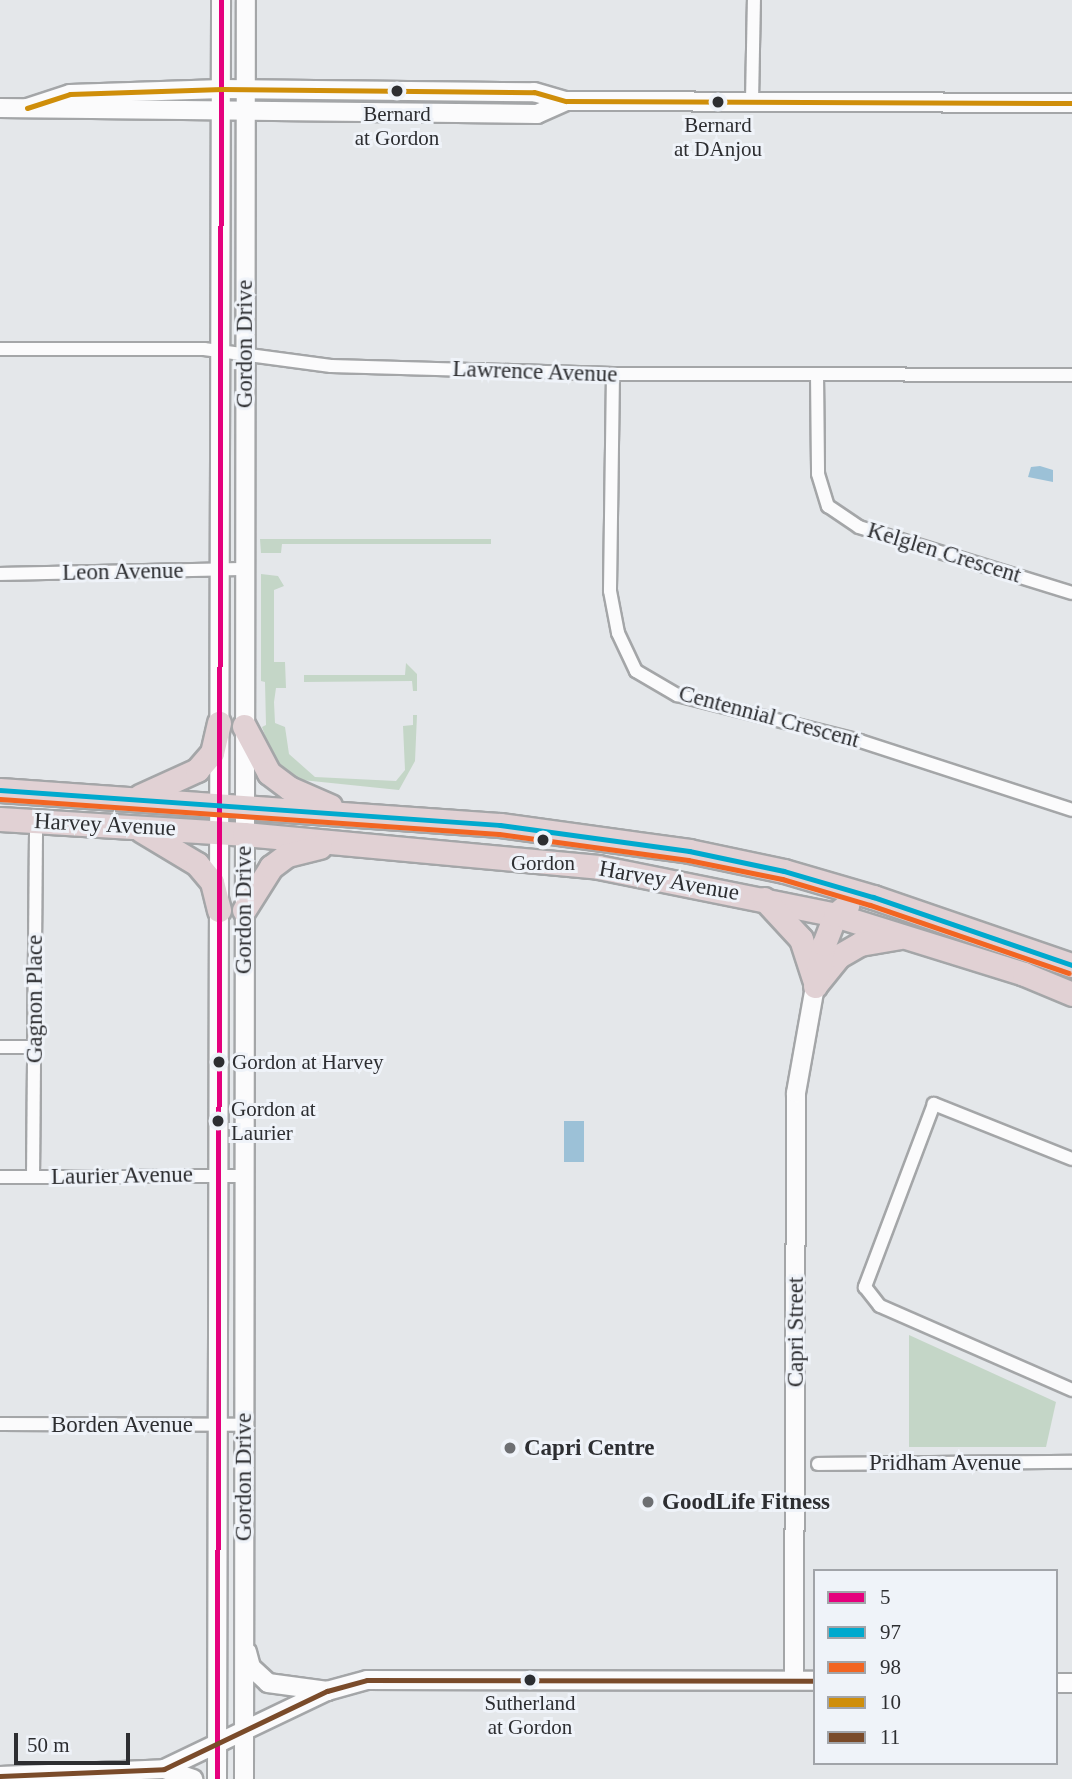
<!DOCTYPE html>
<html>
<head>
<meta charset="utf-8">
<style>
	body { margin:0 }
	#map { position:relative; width:1072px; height:1779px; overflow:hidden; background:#e4e7ea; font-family:Georgia,serif }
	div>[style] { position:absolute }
	.green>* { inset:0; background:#c4d6c7 }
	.water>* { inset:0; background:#9cc1d7; transform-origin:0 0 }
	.roads { filter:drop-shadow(2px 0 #a4a6a8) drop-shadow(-2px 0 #a4a6a8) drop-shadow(0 2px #a4a6a8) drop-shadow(0 -2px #a4a6a8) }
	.street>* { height:12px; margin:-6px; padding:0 6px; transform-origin:6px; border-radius:6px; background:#fbfbfc }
	.secondary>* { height:18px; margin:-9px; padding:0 9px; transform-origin:9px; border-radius:9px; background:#fbfbfc }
	.highway>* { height:23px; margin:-11.5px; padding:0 11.5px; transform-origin:11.5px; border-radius:11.5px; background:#e1d1d4 }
	.bus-1>* { height:5px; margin:-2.5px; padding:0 2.5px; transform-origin:2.5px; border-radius:2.5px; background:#e5007d }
	.bus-2>* { height:5px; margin:-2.5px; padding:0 2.5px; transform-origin:2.5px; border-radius:2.5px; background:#00a9ce }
	.bus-3>* { height:5px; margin:-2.5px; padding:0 2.5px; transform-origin:2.5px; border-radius:2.5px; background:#f26522 }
	.bus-4>* { height:5px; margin:-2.5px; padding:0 2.5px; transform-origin:2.5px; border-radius:2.5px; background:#cf8e0a }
	.bus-5>* { height:5px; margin:-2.5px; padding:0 2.5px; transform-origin:2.5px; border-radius:2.5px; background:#7a4b2a }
	.dots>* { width:19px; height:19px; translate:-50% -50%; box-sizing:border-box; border:4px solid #eff3f9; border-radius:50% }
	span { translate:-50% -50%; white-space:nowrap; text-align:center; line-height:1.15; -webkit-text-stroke:6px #eff3f9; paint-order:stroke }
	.bus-label { font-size:21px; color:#2d2e31 }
	.left { translate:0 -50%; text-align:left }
	.street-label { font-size:23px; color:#2d2e31 }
	.poi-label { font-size:23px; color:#2d2e31; font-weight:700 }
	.legend { position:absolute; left:813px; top:1569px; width:245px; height:196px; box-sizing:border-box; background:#eff3f9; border:2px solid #a1a4a9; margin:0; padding:9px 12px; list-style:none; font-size:21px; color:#2d2e31 }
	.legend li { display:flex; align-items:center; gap:14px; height:35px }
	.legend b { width:35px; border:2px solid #a1a4a9 }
	.scale { position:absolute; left:14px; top:1733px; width:116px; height:32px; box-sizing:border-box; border:4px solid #2d2e31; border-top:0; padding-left:9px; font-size:21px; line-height:24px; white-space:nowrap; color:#2d2e31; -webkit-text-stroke:5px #eff3f9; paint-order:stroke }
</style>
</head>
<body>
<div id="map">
	<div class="green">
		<i style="clip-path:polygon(260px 539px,491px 539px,491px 544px,282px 544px,281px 553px,261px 553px)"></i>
		<i style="clip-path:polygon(261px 574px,278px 576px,284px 586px,274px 590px,274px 662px,285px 662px,286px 688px,276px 688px,274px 702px,275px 723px,285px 727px,289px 754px,315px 777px,396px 781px,405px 770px,403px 726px,413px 725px,413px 715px,417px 715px,415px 761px,399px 790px,302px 780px,276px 766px,262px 727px,266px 725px,265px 682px,261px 681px)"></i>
		<i style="clip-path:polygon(406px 663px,417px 674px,417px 691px,413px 691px,412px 681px,304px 682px,304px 675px,405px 675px)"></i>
		<i style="clip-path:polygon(909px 1335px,1056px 1402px,1046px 1447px,909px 1447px)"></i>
	</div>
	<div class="water">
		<i style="clip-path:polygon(1040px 466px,1053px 470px,1053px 482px,1028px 477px,1031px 467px)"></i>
		<i style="left:564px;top:1121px;width:20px;height:41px"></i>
	</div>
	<div class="roads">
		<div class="street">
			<i style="left:752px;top:101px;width:101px;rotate:-88.9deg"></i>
			<i style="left:0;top:349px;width:204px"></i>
			<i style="left:204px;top:349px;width:128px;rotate:7.6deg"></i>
			<i style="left:331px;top:366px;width:282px;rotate:1.6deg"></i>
			<i style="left:613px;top:374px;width:459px;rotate:0.1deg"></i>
			<i style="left:613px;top:374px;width:217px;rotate:90.8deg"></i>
			<i style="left:610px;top:591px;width:43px;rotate:79.2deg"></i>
			<i style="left:618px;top:633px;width:42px;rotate:64.7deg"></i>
			<i style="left:636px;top:671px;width:48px;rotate:30.3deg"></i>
			<i style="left:677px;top:695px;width:189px;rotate:14.1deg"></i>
			<i style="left:860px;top:741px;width:223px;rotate:18deg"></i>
			<i style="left:817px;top:374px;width:100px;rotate:89.4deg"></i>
			<i style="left:818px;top:474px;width:34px;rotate:73deg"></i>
			<i style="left:828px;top:506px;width:37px;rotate:34deg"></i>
			<i style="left:859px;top:527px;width:223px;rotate:17.2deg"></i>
			<i style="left:0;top:574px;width:247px;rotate:-1.2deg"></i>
			<i style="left:0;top:1047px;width:34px"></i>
			<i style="left:1072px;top:1159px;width:149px;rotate:-158.3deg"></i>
			<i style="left:934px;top:1104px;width:196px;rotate:110.7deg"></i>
			<i style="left:865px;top:1287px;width:24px;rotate:52deg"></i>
			<i style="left:880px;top:1306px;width:210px;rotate:23.6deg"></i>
			<i style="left:0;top:1177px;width:243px;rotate:-0.2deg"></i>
			<i style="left:33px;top:1177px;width:357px;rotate:-89.5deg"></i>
			<i style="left:0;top:1424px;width:244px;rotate:0.2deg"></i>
			<i style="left:818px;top:1464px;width:254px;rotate:-0.5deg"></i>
		</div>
		<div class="secondary">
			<i style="left:0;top:108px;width:537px;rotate:0.64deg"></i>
			<i style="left:537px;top:114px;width:32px;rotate:-24deg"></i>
			<i style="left:27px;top:108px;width:45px;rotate:-18deg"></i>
			<i style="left:70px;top:94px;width:152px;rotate:-1.9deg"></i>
			<i style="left:222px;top:89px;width:312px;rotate:0.6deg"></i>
			<i style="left:534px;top:92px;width:33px;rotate:16deg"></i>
			<i style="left:566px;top:101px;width:506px;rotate:0.23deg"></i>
			<i style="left:247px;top:1652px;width:16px;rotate:75deg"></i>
			<i style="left:251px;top:1667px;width:23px;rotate:43deg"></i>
			<i style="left:268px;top:1683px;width:60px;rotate:7.7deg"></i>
			<i style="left:794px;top:1680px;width:587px;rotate:-89.8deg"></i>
			<i style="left:796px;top:1093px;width:109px;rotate:-79.9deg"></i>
			<i style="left:1056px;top:1683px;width:16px"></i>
			<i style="left:164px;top:1769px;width:31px;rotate:19deg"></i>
			<i style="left:0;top:1776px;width:164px;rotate:-2.4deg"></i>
			<i style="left:164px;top:1769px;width:181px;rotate:-25.6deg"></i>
			<i style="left:327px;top:1691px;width:41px;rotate:-15.4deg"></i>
			<i style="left:367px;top:1680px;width:448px;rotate:0.1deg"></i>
			<i style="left:217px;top:1779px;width:1779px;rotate:-89.87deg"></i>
			<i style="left:244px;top:1779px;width:1779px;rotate:-89.94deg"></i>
		</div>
		<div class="highway">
			<i style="left:244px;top:726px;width:53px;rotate:62deg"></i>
			<i style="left:269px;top:773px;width:25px;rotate:37deg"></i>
			<i style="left:289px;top:788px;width:45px;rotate:23.7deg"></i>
			<i style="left:0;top:790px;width:501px;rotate:4deg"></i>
			<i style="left:500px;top:825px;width:191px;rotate:7.8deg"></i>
			<i style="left:689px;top:851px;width:97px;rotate:11.9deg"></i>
			<i style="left:784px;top:871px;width:93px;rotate:16.3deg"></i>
			<i style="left:873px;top:897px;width:210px;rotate:18.9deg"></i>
			<i style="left:140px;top:796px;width:63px;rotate:-24.5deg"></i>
			<i style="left:197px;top:770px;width:23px;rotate:-49deg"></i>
			<i style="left:212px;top:753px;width:31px;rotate:-77deg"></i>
			<i style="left:0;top:819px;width:244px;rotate:3.5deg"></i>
			<i style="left:244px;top:834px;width:356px;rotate:5.3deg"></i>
			<i style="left:598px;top:867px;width:242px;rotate:11.4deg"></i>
			<i style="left:835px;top:915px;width:198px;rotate:17.3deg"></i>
			<i style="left:1024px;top:974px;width:52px;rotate:22.6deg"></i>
			<i style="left:142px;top:831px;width:64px;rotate:31deg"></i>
			<i style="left:197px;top:864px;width:23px;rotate:50deg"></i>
			<i style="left:212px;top:882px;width:29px;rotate:76deg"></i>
			<i style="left:764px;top:899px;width:54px;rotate:47.2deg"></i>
			<i style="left:801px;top:939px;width:42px;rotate:72deg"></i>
			<i style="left:244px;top:910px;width:51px;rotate:-57.9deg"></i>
			<i style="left:271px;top:867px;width:20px;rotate:-37deg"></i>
			<i style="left:287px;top:855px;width:34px;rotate:-14deg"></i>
			<i style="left:817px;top:983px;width:35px;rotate:-51deg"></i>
			<i style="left:839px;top:956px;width:24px;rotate:-30deg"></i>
			<i style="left:860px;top:944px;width:40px;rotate:-10deg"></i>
			<i style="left:815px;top:986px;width:43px;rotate:-77.9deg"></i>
			<i style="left:824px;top:944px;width:31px;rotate:-69deg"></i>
			<i style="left:835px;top:915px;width:16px;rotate:-40deg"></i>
		</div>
	</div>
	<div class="bus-1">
		<i style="left:217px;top:1779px;width:1779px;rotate:-89.87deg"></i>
	</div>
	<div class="bus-2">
		<i style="left:0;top:790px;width:501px;rotate:4deg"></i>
		<i style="left:500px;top:825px;width:191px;rotate:7.8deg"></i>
		<i style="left:689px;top:851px;width:97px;rotate:11.9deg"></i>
		<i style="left:784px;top:871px;width:93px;rotate:16.3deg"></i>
		<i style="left:873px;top:897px;width:210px;rotate:18.9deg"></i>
	</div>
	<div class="bus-3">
		<i style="left:0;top:799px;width:500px;rotate:4.01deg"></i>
		<i style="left:499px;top:834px;width:191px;rotate:7.8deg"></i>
		<i style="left:688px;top:860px;width:96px;rotate:11.4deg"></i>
		<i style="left:782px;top:879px;width:92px;rotate:16.5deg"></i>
		<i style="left:870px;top:905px;width:210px;rotate:18.9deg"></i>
	</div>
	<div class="bus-4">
		<i style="left:27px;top:108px;width:45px;rotate:-18deg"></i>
		<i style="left:70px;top:94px;width:152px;rotate:-1.9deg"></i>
		<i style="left:222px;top:89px;width:312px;rotate:0.6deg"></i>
		<i style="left:534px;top:92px;width:33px;rotate:16deg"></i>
		<i style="left:566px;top:101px;width:506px;rotate:0.23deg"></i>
	</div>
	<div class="bus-5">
		<i style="left:0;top:1776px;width:164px;rotate:-2.4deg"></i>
		<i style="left:164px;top:1769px;width:181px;rotate:-25.6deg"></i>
		<i style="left:327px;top:1691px;width:41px;rotate:-15.4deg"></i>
		<i style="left:367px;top:1680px;width:448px;rotate:0.1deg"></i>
	</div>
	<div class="dots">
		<i style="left:397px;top:91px;background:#2d2e31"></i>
		<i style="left:718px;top:102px;background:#2d2e31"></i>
		<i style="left:543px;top:840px;background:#2d2e31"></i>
		<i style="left:219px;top:1062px;background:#2d2e31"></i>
		<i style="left:218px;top:1121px;background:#2d2e31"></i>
		<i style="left:510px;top:1448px;background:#6d6f72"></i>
		<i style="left:648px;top:1502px;background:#6d6f72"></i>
		<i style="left:530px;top:1680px;background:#2d2e31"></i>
	</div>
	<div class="bus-label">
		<span style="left:397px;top:126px">Bernard<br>at Gordon</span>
		<span style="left:718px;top:137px">Bernard<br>at DAnjou</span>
		<span style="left:543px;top:863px">Gordon</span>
		<span class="left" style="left:232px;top:1062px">Gordon at Harvey</span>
		<span class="left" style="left:231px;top:1121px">Gordon at<br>Laurier</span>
		<span style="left:530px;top:1715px">Sutherland<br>at Gordon</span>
	</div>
	<div class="street-label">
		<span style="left:245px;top:344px;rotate:-90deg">Gordon Drive</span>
		<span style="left:535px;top:372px;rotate:2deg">Lawrence Avenue</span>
		<span style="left:944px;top:553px;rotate:17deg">Kelglen Crescent</span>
		<span style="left:123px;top:572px;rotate:-1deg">Leon Avenue</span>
		<span style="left:769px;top:717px;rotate:15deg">Centennial Crescent</span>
		<span style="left:105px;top:825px;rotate:3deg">Harvey Avenue</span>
		<span style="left:669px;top:881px;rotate:10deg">Harvey Avenue</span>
		<span style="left:244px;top:910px;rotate:-90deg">Gordon Drive</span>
		<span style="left:35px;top:999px;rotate:-90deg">Gagnon Place</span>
		<span style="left:122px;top:1176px;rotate:-1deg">Laurier Avenue</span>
		<span style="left:796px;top:1332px;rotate:-90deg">Capri Street</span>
		<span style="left:122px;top:1425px">Borden Avenue</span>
		<span style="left:945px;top:1463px">Pridham Avenue</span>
		<span style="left:244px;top:1477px;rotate:-90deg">Gordon Drive</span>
	</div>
	<div class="poi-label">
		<span class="left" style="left:524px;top:1448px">Capri Centre</span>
		<span class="left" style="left:662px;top:1502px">GoodLife Fitness</span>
	</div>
	<ul class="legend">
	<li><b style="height:9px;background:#e5007d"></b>5</li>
	<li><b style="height:9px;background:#00a9ce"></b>97</li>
	<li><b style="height:9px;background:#f26522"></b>98</li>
	<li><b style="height:9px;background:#cf8e0a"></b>10</li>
	<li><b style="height:9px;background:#7a4b2a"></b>11</li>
	</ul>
	<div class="scale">50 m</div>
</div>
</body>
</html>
